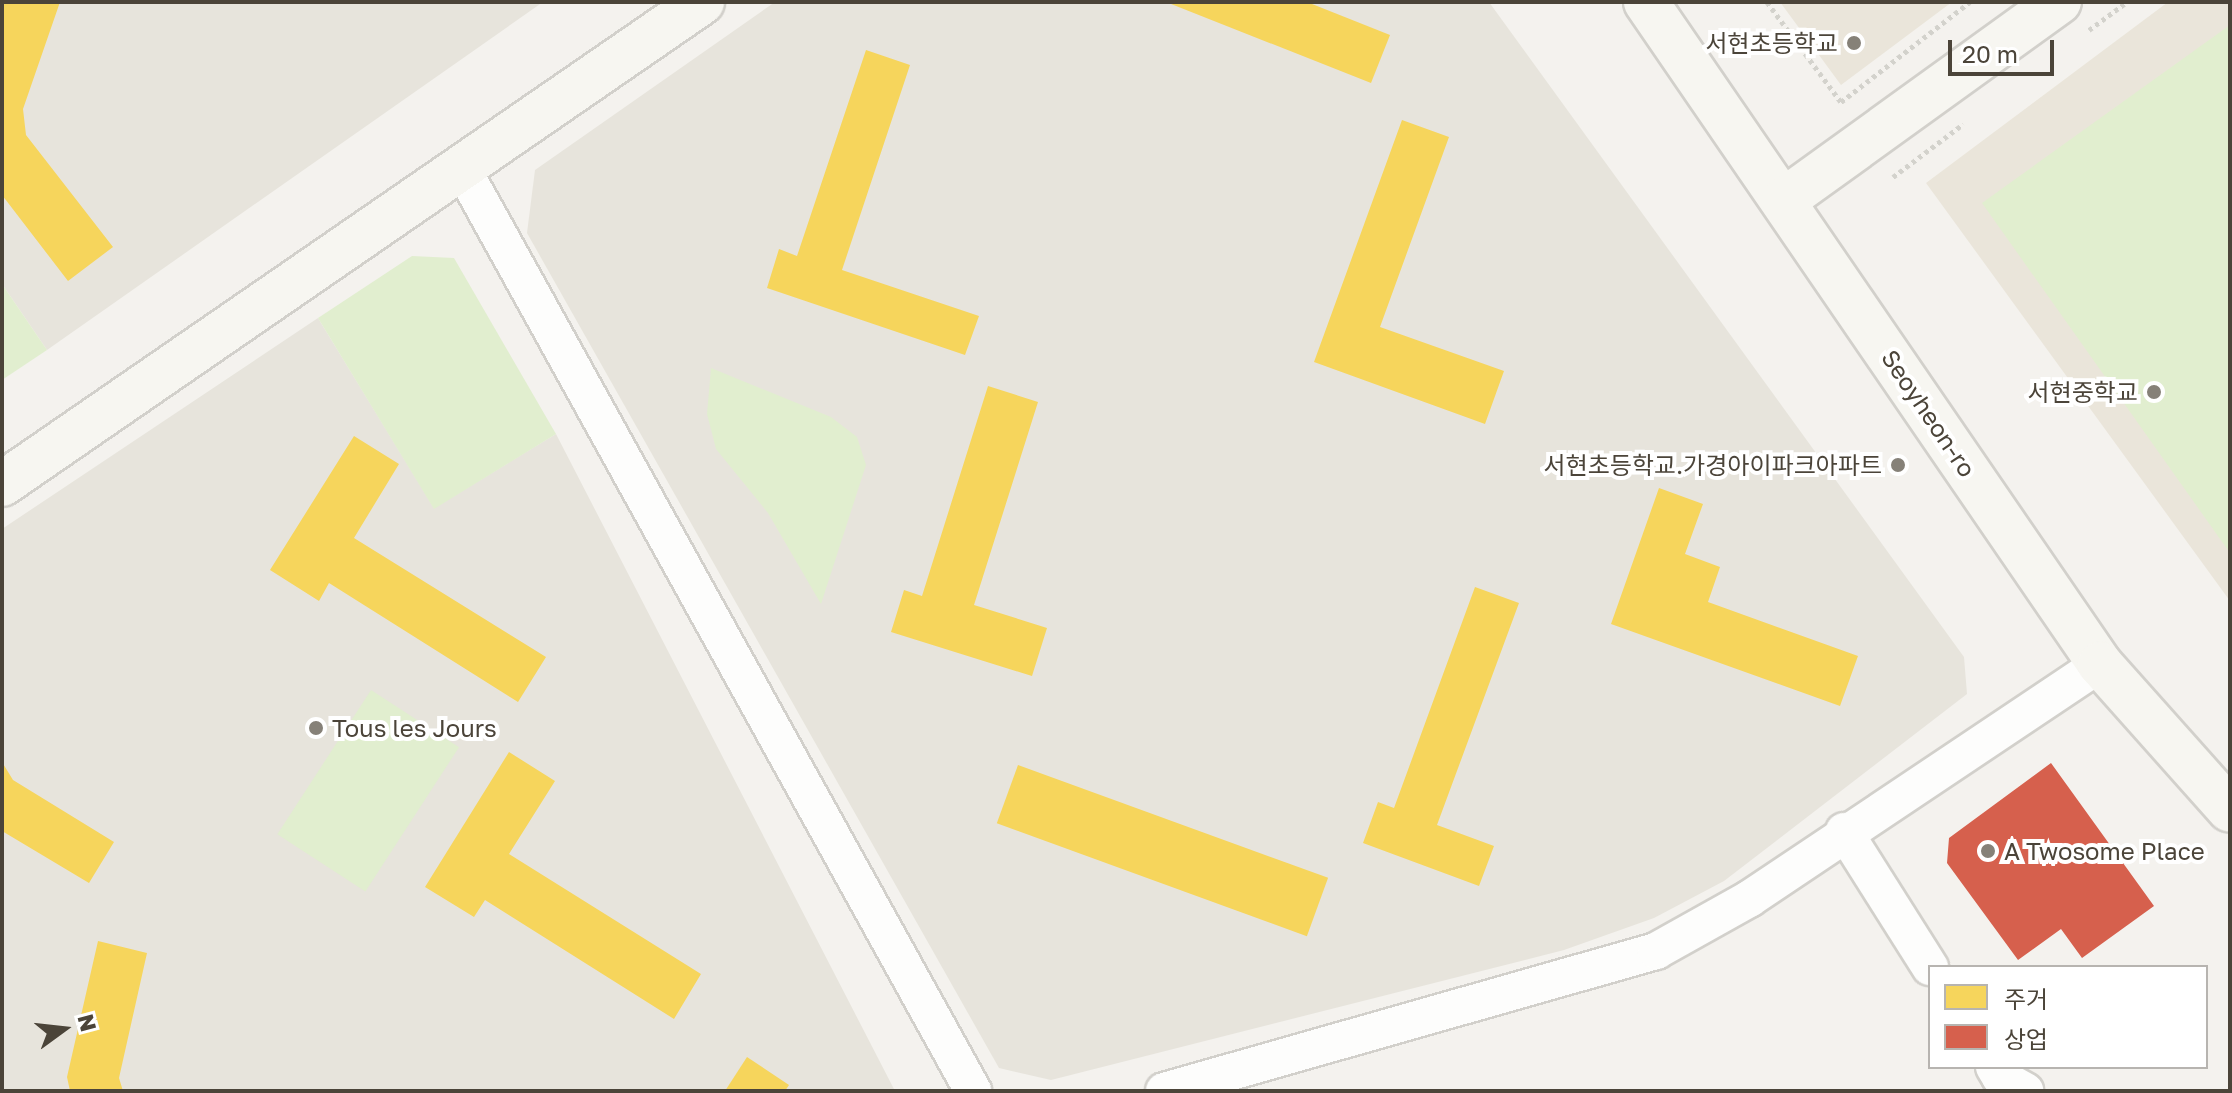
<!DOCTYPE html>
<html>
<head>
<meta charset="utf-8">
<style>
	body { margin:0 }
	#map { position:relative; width:2232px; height:1093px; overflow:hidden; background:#f4f2ee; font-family:"Golos Text","Noto Sans KR",sans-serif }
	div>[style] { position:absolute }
	.residential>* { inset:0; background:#e7e4dc }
	.education>* { inset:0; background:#eae5da }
	.green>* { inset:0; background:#e1eecf; transform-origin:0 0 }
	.homes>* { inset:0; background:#f6d55c; transform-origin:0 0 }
	.shops>* { inset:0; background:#d6604d }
	.path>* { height:5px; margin-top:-2.5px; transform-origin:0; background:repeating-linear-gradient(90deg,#d3d2cc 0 4px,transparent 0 8px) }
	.roads { filter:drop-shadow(2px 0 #d2d0cb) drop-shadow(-2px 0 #d2d0cb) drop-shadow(0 2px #d2d0cb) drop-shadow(0 -2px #d2d0cb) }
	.street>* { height:36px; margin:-18px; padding:0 18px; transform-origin:18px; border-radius:18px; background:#fdfdfc }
	.secondary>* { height:44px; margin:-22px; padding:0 22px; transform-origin:22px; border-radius:22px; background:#f7f6f1 }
	.dots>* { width:22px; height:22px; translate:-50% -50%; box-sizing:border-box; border:4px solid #fff; border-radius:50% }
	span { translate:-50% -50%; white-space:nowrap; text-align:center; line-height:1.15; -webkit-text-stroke:8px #fff; paint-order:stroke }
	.poi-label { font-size:24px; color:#4b4439 }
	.right { translate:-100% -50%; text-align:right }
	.left { translate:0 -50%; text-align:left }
	.street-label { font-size:24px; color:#4b4439 }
	.frame { position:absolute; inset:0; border:4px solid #4b4439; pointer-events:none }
	.legend { position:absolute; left:1928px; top:965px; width:280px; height:104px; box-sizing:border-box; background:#fff; border:2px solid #b7b4b0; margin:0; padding:10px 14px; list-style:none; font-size:24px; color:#4b4439 }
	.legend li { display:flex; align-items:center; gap:16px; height:40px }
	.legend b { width:40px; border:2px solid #b7b4b0 }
	.north { position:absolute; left:24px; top:989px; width:80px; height:80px; -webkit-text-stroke:6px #fff; paint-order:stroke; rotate:75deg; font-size:22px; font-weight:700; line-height:32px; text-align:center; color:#4b4439 }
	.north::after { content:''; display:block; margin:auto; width:28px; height:36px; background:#4b4439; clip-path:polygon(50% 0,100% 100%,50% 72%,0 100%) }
	.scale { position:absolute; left:1948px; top:40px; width:106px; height:36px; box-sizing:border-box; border:4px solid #4b4439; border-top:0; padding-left:10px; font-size:24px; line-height:28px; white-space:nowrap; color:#4b4439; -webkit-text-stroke:6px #fff; paint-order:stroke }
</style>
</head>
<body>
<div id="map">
	<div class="residential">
		<i style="clip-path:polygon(2px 2px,543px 2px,47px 350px,2px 284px)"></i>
		<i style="clip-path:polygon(775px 2px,1489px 2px,1964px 657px,1967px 694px,1724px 881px,1654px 918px,1564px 950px,1051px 1080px,999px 1068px,527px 233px,535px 170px)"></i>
		<i style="clip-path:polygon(318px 318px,434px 508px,556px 434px,895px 1091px,2px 1091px,2px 529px)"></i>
	</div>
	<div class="education">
		<i style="clip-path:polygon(1780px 2px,1952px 2px,1841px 85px)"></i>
		<i style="clip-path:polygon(2168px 2px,2230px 2px,2230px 601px,1926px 183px)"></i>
	</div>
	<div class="green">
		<i style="clip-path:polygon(2230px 25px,2230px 553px,1982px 203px)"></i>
		<i style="clip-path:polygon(412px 256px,454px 258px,556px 434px,434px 509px,318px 318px)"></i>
		<i style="clip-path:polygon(2px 284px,47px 350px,2px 380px)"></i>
		<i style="clip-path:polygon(711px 368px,831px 417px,857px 437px,866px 465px,821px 604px,768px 513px,716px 449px,707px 414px)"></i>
		<i style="left:371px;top:690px;width:105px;height:172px;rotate:33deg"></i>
	</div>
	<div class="homes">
		<i style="clip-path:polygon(3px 2px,60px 2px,23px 109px,26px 135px,113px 247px,68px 281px,2px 195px)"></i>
		<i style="clip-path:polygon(1166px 2px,1307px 2px,1390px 35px,1371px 83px)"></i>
		<i style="clip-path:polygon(866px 50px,910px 65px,842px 270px,979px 316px,965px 355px,767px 288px,779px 249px,797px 256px)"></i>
		<i style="clip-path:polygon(1402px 120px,1449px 137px,1380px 327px,1504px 371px,1485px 424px,1314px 362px)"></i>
		<i style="clip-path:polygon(988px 386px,1038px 402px,974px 605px,1047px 628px,1032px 676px,891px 632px,904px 590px,922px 596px)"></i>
		<i style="clip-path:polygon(354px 436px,399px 464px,354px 538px,546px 657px,518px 702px,329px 583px,319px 601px,270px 570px)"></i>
		<i style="clip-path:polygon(1659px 488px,1703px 504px,1685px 554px,1720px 567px,1708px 602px,1858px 656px,1840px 706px,1611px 624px)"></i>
		<i style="clip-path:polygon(1475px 587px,1519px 603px,1437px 825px,1494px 846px,1479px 886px,1363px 843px,1378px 802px,1394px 808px)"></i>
		<i style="clip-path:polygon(509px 752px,555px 781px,509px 854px,701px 974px,674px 1019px,485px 900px,474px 917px,425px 887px)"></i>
		<i style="clip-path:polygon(2px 762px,13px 780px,114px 842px,89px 883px,2px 831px)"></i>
		<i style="left:1018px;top:765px;width:330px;height:62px;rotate:20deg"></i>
		<i style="clip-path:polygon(98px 941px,147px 953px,119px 1078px,123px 1091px,70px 1091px,67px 1077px)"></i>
		<i style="clip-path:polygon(747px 1057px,789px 1085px,785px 1091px,725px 1091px)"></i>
	</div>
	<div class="shops">
		<i style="clip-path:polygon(2051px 763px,2154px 906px,2082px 958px,2061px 929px,2018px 960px,1947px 863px,1949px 838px)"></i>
	</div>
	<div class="path">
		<i style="left:1767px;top:2px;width:124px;rotate:53.5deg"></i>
		<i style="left:1841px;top:102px;width:163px;rotate:-37.8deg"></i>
		<i style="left:2089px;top:30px;width:47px;rotate:-36.4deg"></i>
		<i style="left:1893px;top:177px;width:88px;rotate:-37.1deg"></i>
	</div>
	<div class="roads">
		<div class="street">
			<i style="left:463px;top:170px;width:1053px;rotate:61.02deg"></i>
			<i style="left:1844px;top:831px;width:161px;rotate:57.7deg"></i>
			<i style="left:1994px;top:1067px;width:12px;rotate:59deg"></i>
			<i style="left:2000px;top:1077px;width:29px;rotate:29deg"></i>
			<i style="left:1164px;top:1091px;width:512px;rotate:-15.88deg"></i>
			<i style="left:1656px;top:951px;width:107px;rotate:-29.2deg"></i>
			<i style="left:1749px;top:899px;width:422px;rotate:-33.8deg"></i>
		</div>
		<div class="secondary">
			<i style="left:1646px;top:2px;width:803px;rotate:55.56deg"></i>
			<i style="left:2100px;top:664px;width:195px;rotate:48.3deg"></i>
			<i style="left:1784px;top:200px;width:339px;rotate:-35.8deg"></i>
			<i style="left:2px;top:484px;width:850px;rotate:-34.55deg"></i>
		</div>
	</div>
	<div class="dots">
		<i style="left:1854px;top:43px;background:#868178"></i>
		<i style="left:2154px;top:392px;background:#868178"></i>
		<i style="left:1898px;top:465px;background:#868178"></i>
		<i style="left:316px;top:728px;background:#868178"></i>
		<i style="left:1988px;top:851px;background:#868178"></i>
	</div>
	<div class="poi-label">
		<span class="right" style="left:1838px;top:43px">서현초등학교</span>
		<span class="right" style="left:2138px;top:392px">서현중학교</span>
		<span class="right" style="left:1882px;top:465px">서현초등학교.가경아이파크아파트</span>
		<span class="left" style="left:332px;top:728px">Tous les Jours</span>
		<span class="left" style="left:2004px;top:851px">A Twosome Place</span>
	</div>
	<div class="street-label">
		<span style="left:1929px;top:413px;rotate:56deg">Seoyheon-ro</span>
	</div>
	<div class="frame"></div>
	<ul class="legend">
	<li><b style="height:22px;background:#f6d55c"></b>주거</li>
	<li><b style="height:22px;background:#d6604d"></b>상업</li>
	</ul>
	<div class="north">N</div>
	<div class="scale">20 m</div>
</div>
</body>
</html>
